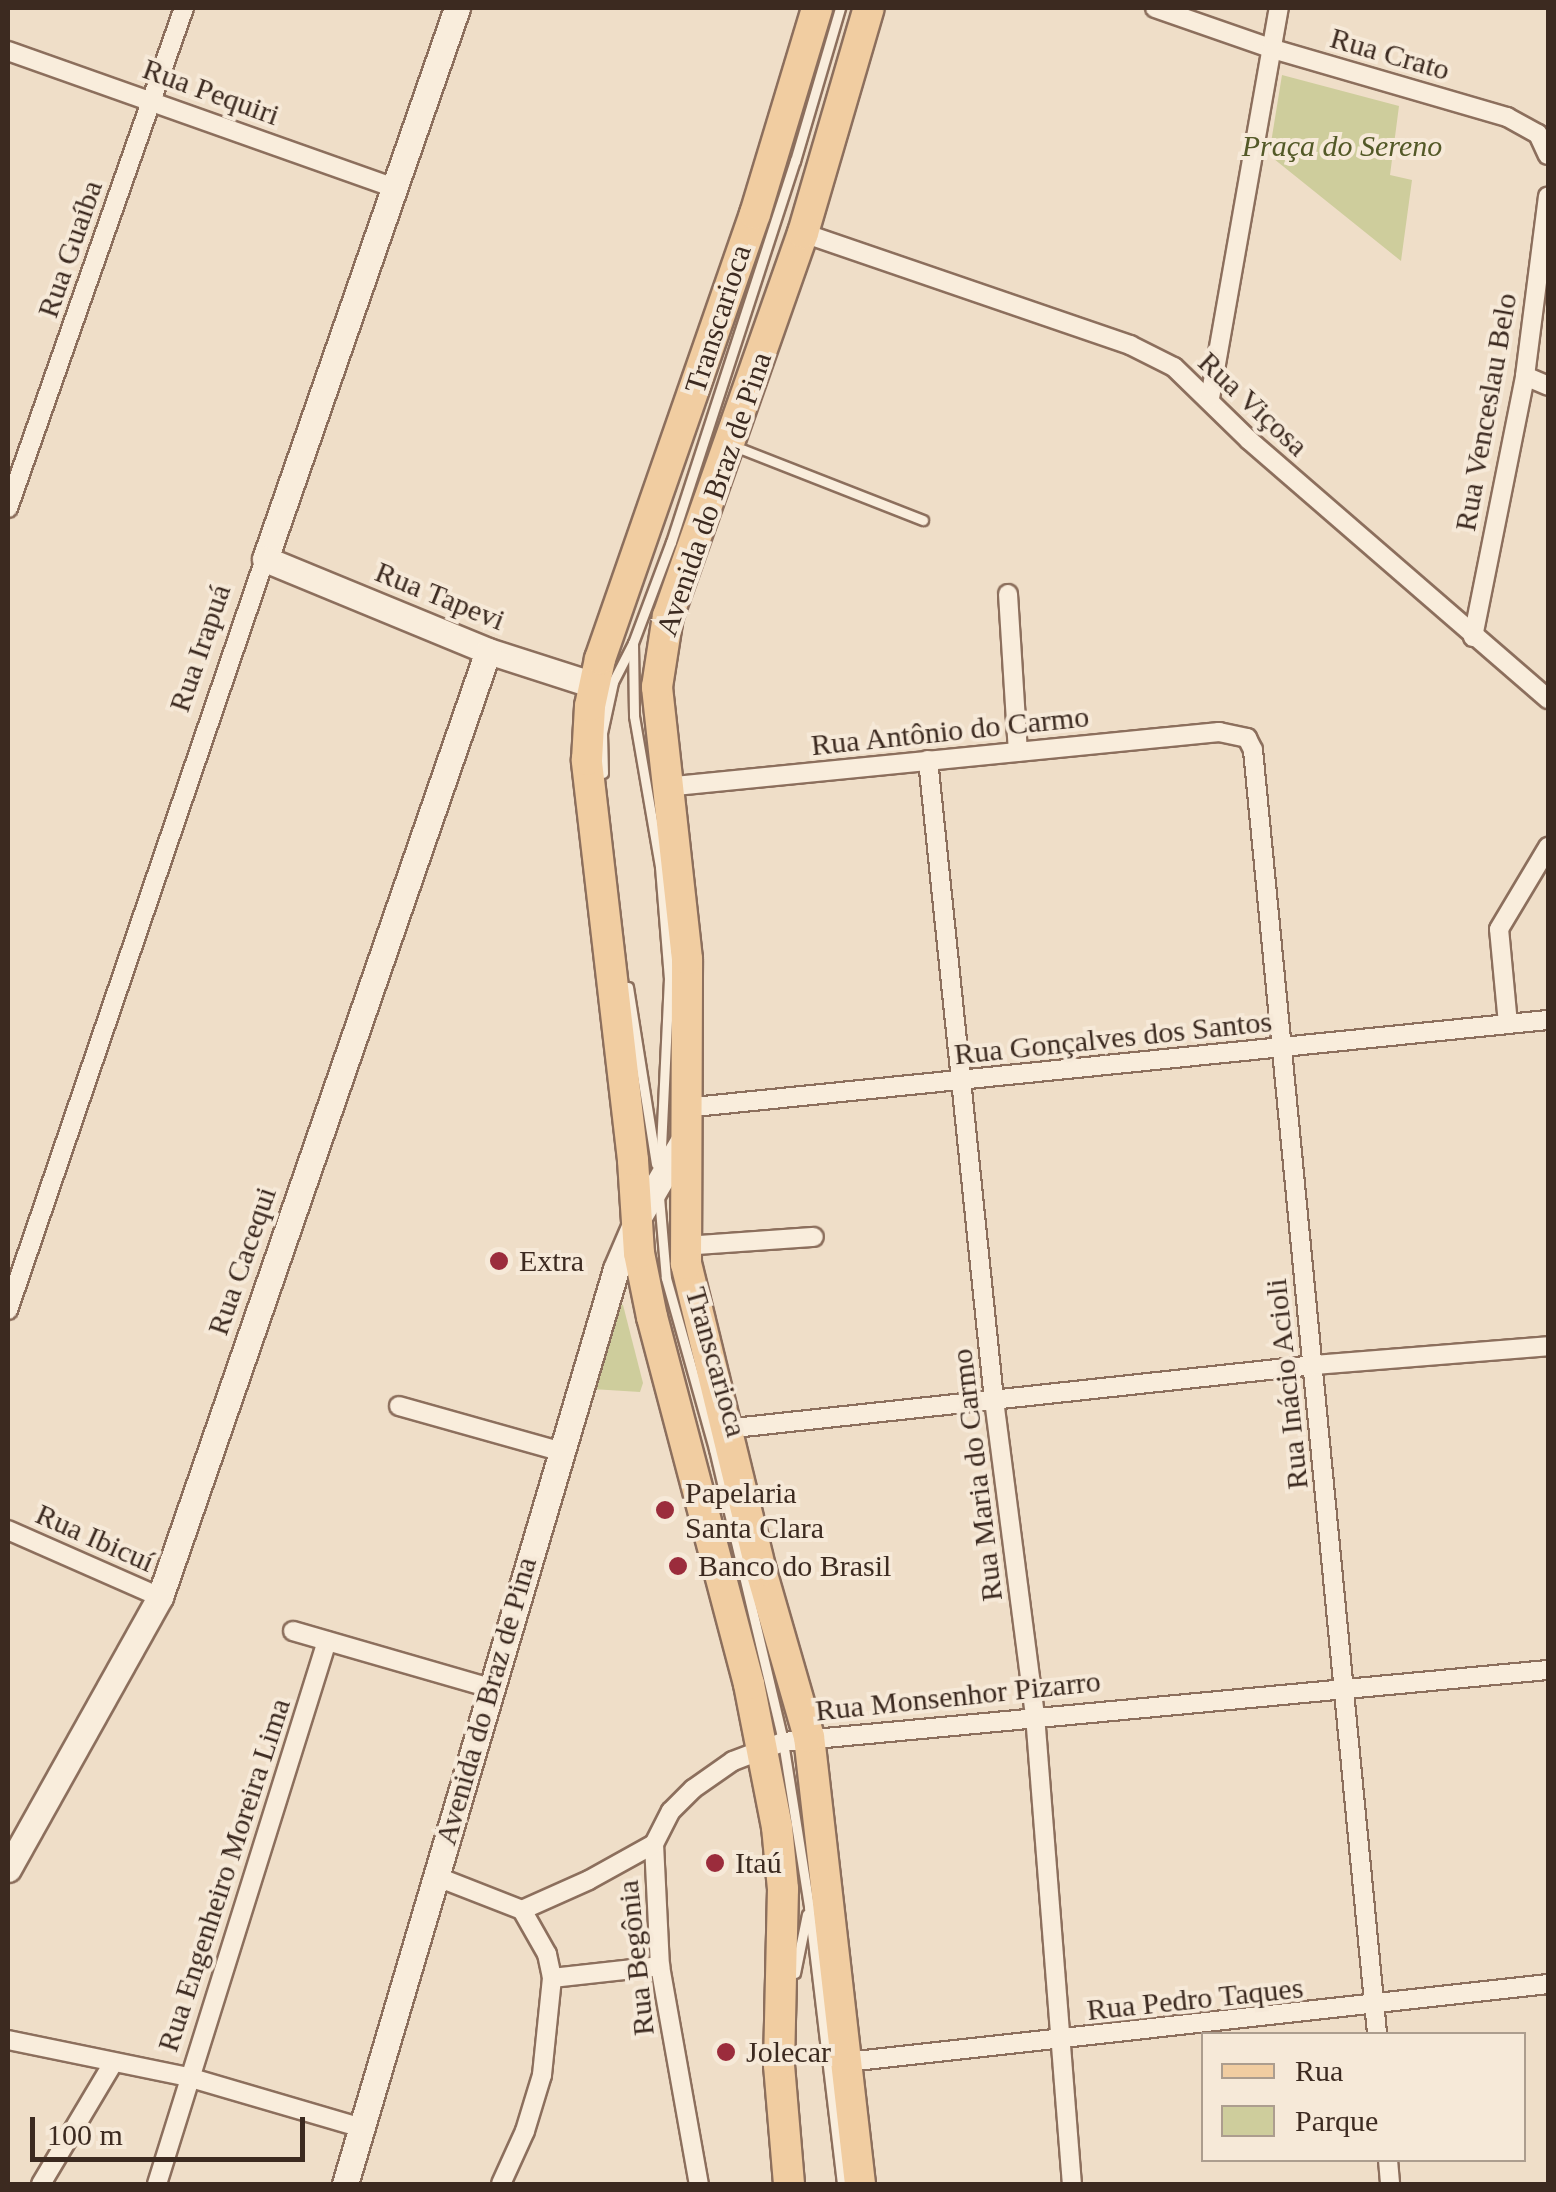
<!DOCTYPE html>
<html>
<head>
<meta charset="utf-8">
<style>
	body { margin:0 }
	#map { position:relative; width:1556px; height:2192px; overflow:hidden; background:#efdec8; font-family:Georgia,serif }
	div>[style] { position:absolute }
	.green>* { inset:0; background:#cecd9c }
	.roads { filter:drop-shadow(2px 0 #8c6f5d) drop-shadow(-2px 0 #8c6f5d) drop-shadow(0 2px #8c6f5d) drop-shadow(0 -2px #8c6f5d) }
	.lane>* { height:9px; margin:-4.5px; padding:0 4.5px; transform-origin:4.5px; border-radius:4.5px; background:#f9eddc }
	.street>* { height:18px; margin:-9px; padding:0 9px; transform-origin:9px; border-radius:9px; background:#f9eddc }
	.secondary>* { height:25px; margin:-12.5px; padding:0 12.5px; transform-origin:12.5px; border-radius:12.5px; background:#f9eddc }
	.primary>* { height:30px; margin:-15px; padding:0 15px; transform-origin:15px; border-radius:15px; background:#f1cda1 }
	.dots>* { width:28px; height:28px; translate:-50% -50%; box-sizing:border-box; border:5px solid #f6e9d8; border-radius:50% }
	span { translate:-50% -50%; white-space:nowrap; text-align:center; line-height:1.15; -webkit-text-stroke:8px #f6e9d8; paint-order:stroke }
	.street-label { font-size:30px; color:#3c2a20 }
	.park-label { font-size:30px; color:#535927; font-style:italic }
	.poi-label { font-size:30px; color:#3c2a20 }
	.left { translate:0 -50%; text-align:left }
	.frame { position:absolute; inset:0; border:10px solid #3c2a20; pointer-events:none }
	.legend { position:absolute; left:1201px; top:2032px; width:325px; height:130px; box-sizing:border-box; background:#f6e9d8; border:2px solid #ac9d8e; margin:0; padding:12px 18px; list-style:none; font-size:30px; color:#3c2a20 }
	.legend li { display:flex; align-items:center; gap:20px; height:50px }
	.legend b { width:50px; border:2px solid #ac9d8e }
	.scale { position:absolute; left:30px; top:2117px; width:275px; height:45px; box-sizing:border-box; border:5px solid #3c2a20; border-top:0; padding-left:12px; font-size:30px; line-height:35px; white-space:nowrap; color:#3c2a20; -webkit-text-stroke:8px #f6e9d8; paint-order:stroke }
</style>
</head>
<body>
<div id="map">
	<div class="green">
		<i style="clip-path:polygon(1282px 75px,1399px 106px,1390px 175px,1412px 180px,1401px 261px,1269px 155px)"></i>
		<i style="clip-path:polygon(613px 1303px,623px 1305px,643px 1383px,640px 1392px,592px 1389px)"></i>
	</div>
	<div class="roads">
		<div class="lane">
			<i style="left:734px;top:446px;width:203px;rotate:21.4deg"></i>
			<i style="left:633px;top:643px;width:73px;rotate:89.2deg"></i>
			<i style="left:634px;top:716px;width:153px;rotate:80.2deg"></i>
			<i style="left:660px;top:867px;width:111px;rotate:85.4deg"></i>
			<i style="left:669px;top:978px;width:189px;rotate:92.7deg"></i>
			<i style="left:603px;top:773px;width:40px;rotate:-91.4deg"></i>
			<i style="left:602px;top:733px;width:52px;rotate:-77.8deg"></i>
			<i style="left:613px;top:682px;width:44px;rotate:-62.9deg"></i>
			<i style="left:633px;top:643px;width:108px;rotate:-69.4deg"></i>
			<i style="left:671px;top:542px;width:401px;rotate:-72deg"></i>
			<i style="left:795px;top:161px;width:159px;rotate:-73.6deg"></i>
			<i style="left:628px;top:987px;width:179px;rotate:81deg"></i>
			<i style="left:659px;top:1197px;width:81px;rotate:85.1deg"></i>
			<i style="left:666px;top:1278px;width:178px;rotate:74.3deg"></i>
			<i style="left:714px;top:1449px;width:301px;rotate:76.7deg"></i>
			<i style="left:783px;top:1742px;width:167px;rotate:81deg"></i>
			<i style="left:809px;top:1907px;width:279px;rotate:83.2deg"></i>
			<i style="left:795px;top:1973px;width:60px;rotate:-78.5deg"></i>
		</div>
		<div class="street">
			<i style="left:1155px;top:8px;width:125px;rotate:19.2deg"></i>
			<i style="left:1273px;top:49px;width:244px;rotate:16.2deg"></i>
			<i style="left:1507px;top:117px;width:35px;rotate:29deg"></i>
			<i style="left:1538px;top:134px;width:23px;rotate:65deg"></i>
			<i style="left:8px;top:51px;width:411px;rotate:19.5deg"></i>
			<i style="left:803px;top:233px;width:346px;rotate:18.9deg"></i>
			<i style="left:1130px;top:345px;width:49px;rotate:26.6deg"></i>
			<i style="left:1174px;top:367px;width:105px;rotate:44.2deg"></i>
			<i style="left:1249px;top:440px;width:396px;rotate:40.9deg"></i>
			<i style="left:1525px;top:376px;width:25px;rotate:23deg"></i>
			<i style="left:1210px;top:398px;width:396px;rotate:-80deg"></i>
			<i style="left:8px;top:508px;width:530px;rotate:-70.61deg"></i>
			<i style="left:1008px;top:594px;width:158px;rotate:86.4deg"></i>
			<i style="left:1473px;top:637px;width:266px;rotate:-78.7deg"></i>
			<i style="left:1525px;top:376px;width:181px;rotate:-82.7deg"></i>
			<i style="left:928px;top:760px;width:643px;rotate:84.11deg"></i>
			<i style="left:994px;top:1400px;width:318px;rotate:82.6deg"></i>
			<i style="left:1035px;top:1715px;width:470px;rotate:85.5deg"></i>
			<i style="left:665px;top:787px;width:557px;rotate:-5.67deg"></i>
			<i style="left:1219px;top:732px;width:29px;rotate:12deg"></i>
			<i style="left:1247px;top:738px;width:13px;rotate:63deg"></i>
			<i style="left:1253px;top:750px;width:1290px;rotate:84.48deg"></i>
			<i style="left:1508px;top:1024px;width:95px;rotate:-95.4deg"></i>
			<i style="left:1499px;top:929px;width:96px;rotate:-59.1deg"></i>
			<i style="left:684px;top:1108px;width:868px;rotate:-5.82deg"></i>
			<i style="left:684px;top:1246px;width:130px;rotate:-4deg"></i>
			<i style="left:8px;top:1310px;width:794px;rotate:-71.11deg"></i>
			<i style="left:399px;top:1406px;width:166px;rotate:15.7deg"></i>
			<i style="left:725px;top:1429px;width:592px;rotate:-6.2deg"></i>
			<i style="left:1314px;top:1365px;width:235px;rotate:-4.6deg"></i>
			<i style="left:8px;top:1530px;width:166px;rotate:23.8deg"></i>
			<i style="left:293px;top:1631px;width:205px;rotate:16.1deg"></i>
			<i style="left:654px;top:1844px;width:122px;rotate:87.2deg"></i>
			<i style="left:660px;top:1966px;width:221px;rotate:79.9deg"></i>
			<i style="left:435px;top:1876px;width:93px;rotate:21.3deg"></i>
			<i style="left:522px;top:1910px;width:51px;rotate:60.4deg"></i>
			<i style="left:547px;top:1954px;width:25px;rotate:78deg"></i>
			<i style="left:552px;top:1978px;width:98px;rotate:95.9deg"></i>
			<i style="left:542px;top:2075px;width:59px;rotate:106.9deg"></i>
			<i style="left:525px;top:2131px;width:58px;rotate:114.4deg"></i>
			<i style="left:522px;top:1910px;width:73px;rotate:-24.1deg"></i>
			<i style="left:589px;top:1880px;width:74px;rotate:-29deg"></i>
			<i style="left:654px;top:1844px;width:37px;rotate:-63deg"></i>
			<i style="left:671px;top:1811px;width:31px;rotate:-45deg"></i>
			<i style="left:693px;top:1789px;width:49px;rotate:-35deg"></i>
			<i style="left:733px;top:1761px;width:53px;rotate:-20.8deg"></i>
			<i style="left:783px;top:1742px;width:768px;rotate:-5.38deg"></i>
			<i style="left:552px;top:1978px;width:109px;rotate:-6.3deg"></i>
			<i style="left:8px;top:2040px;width:184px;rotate:11.6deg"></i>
			<i style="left:188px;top:2077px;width:181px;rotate:16.3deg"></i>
			<i style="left:847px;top:2062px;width:705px;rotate:-6.35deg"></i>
			<i style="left:1388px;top:2160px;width:24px;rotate:85deg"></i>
			<i style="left:41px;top:2184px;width:141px;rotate:-59.2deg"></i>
			<i style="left:157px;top:2184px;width:569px;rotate:-72.62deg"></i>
		</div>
		<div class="secondary">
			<i style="left:457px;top:8px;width:583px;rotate:109.21deg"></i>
			<i style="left:265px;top:559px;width:241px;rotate:22.4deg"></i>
			<i style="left:488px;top:651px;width:111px;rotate:17.8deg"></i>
			<i style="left:8px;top:1869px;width:312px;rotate:-60.8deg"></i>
			<i style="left:160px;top:1597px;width:1001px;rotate:-70.88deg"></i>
			<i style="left:345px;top:2184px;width:954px;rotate:-73.5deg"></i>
			<i style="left:616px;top:1269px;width:53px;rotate:-66.8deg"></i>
			<i style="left:637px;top:1220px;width:91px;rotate:-59.8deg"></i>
		</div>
		<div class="primary">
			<i style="left:789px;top:2184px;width:119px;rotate:-94.8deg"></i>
			<i style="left:779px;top:2065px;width:176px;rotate:-88.7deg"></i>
			<i style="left:783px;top:1889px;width:62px;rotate:-95.5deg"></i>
			<i style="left:777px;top:1827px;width:146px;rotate:-101.1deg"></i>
			<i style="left:749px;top:1684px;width:380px;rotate:-104.8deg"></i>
			<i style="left:652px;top:1317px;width:65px;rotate:-101.5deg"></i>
			<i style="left:639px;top:1253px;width:93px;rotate:-93.7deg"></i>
			<i style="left:633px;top:1160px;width:403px;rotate:-96.6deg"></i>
			<i style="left:587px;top:760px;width:54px;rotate:-86.8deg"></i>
			<i style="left:590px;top:706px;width:48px;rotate:-78deg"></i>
			<i style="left:600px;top:659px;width:471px;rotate:-70.8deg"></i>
			<i style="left:755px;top:214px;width:215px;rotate:-73.2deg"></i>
			<i style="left:860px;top:2184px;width:450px;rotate:-96.5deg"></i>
			<i style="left:809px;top:1737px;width:173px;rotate:-106.1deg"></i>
			<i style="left:761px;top:1571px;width:316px;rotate:-103.7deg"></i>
			<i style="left:686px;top:1264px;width:305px;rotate:-89.8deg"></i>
			<i style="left:687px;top:959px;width:274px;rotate:-96.3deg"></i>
			<i style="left:657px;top:687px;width:72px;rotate:-81.2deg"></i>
			<i style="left:668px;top:616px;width:406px;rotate:-70.6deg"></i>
			<i style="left:803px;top:233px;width:234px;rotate:-73.7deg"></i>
		</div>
	</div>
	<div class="dots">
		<i style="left:499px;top:1261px;background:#9b2c3c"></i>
		<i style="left:665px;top:1510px;background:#9b2c3c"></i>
		<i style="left:678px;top:1566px;background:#9b2c3c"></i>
		<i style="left:715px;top:1863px;background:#9b2c3c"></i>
		<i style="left:726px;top:2052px;background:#9b2c3c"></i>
	</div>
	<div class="street-label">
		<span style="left:1390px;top:54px;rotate:16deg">Rua Crato</span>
		<span style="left:211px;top:92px;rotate:20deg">Rua Pequiri</span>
		<span style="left:70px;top:249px;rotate:-71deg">Rua Guaíba</span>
		<span style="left:718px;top:319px;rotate:-72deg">Transcarioca</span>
		<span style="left:1253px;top:404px;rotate:43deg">Rua Viçosa</span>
		<span style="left:1486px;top:412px;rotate:-80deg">Rua Venceslau Belo</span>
		<span style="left:714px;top:494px;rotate:-71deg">Avenida do Braz de Pina</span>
		<span style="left:440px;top:596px;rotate:22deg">Rua Tapevi</span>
		<span style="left:200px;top:648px;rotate:-71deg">Rua Irapuá</span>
		<span style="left:950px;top:731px;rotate:-6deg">Rua Antônio do Carmo</span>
		<span style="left:1113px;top:1038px;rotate:-6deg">Rua Gonçalves dos Santos</span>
		<span style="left:242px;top:1261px;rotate:-71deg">Rua Cacequi</span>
		<span style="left:716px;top:1362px;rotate:74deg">Transcarioca</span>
		<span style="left:1287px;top:1384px;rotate:-96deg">Rua Inácio Acioli</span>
		<span style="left:977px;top:1475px;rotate:-97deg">Rua Maria do Carmo</span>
		<span style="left:95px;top:1538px;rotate:24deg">Rua Ibicuí</span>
		<span style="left:958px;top:1696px;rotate:-6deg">Rua Monsenhor Pizarro</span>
		<span style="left:486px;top:1701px;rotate:-74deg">Avenida do Braz de Pina</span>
		<span style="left:224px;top:1875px;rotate:-72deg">Rua Engenheiro Moreira Lima</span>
		<span style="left:636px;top:1958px;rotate:-96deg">Rua Begônia</span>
		<span style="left:1195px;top:1999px;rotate:-6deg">Rua Pedro Taques</span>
	</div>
	<div class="park-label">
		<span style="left:1342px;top:146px">Praça do Sereno</span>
	</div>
	<div class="poi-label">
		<span class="left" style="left:519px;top:1261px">Extra</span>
		<span class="left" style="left:685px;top:1510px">Papelaria<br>Santa Clara</span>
		<span class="left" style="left:698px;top:1566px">Banco do Brasil</span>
		<span class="left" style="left:735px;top:1863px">Itaú</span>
		<span class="left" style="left:746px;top:2052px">Jolecar</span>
	</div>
	<div class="frame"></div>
	<ul class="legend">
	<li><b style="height:12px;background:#f1cda1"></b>Rua</li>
	<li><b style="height:28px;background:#cecd9c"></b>Parque</li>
	</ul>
	<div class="scale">100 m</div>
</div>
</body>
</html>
